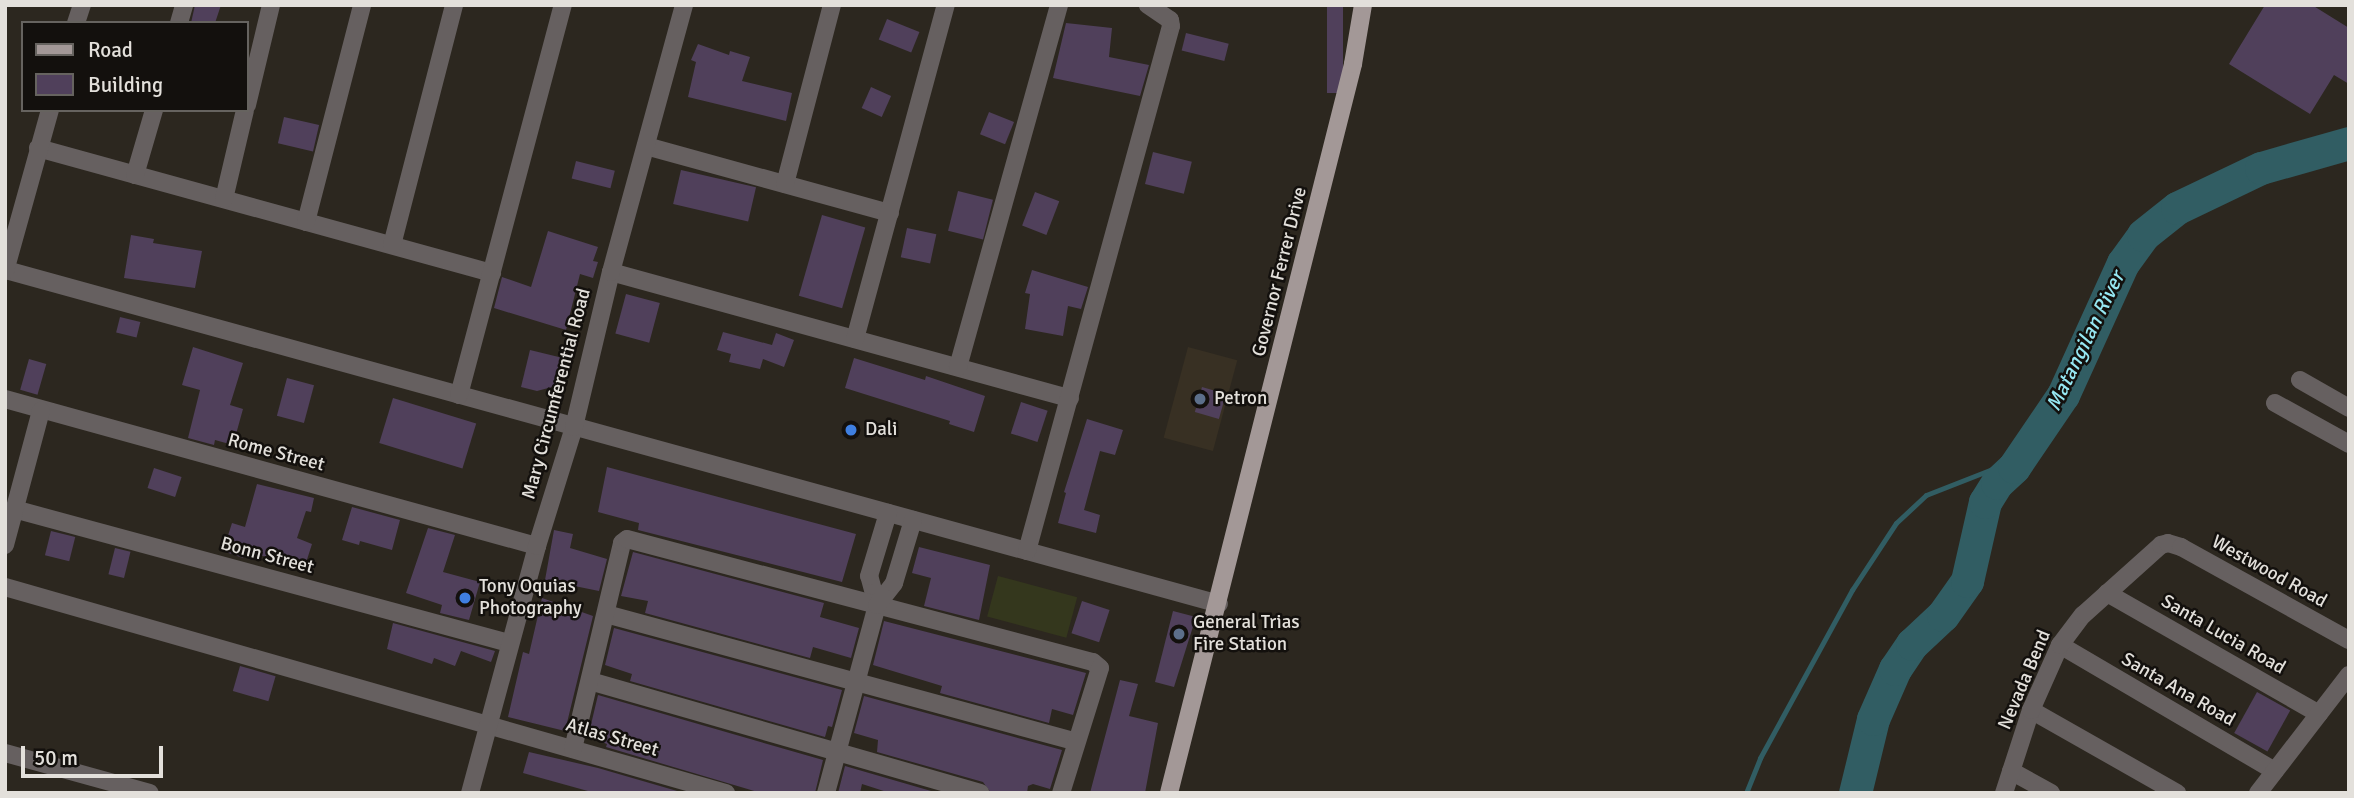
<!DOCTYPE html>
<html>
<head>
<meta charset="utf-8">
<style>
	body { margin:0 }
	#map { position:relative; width:2354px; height:798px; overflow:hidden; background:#2c271f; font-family:Signika,sans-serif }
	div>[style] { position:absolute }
	.built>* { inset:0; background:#383023; transform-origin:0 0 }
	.green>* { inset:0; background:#34371d; transform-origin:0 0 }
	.stream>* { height:5px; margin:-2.5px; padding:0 2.5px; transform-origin:2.5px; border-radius:2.5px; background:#315d63 }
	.river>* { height:33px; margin:-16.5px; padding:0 16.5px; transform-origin:16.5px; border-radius:16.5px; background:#315d63 }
	.building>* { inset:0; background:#50405b; transform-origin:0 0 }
	.minor>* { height:18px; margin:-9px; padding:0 9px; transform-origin:9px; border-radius:9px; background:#666060 }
	.major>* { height:18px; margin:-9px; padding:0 9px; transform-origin:9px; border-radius:9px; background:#a39897 }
	.dots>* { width:19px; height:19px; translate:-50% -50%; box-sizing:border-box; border:4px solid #13100d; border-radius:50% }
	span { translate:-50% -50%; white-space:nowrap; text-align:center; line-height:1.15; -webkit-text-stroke:5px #13100d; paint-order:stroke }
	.street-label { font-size:19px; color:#e3e0db }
	.poi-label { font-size:19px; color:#e3e0db }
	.left { translate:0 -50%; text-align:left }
	.water-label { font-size:21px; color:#96e7f2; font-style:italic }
	.frame { position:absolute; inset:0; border:7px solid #e3e0db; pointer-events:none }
	.legend { position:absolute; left:21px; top:21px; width:228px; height:91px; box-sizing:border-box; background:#13100d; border:2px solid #66635f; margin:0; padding:9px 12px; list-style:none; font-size:21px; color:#e3e0db }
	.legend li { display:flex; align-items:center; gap:14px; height:35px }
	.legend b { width:35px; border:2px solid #66635f }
	.scale { position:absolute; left:21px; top:746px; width:142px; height:32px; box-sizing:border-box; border:4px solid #e3e0db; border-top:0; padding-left:9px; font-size:21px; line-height:24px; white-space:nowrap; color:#e3e0db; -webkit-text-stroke:5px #13100d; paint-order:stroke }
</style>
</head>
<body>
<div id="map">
	<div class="built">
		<i style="left:1188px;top:347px;width:51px;height:94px;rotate:15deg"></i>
	</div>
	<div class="green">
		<i style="left:998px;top:576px;width:82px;height:42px;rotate:15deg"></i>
	</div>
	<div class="stream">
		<i style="left:1746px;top:793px;width:38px;rotate:-68deg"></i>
		<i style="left:1760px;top:758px;width:192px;rotate:-61.3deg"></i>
		<i style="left:1852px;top:590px;width:80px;rotate:-56.7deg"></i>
		<i style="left:1896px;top:523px;width:41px;rotate:-43deg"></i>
		<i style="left:1926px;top:495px;width:74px;rotate:-21.4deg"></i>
		<i style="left:1995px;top:468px;width:47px;rotate:-36.4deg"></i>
	</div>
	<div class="river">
		<i style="left:1855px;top:793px;width:76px;rotate:-76.3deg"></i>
		<i style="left:1873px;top:719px;width:55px;rotate:-66.3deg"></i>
		<i style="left:1895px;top:669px;width:30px;rotate:-56deg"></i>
		<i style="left:1912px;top:644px;width:42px;rotate:-43.1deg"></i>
		<i style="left:1943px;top:615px;width:42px;rotate:-54.8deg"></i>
		<i style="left:1967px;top:581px;width:81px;rotate:-77.2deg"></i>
		<i style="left:1985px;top:502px;width:22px;rotate:-58deg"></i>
		<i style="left:1997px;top:483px;width:23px;rotate:-43deg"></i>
		<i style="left:2014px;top:467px;width:87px;rotate:-55.8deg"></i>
		<i style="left:2063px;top:395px;width:145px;rotate:-65.6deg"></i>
		<i style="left:2123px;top:263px;width:34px;rotate:-54deg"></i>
		<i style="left:2143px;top:235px;width:43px;rotate:-38.5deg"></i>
		<i style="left:2177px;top:208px;width:93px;rotate:-25.5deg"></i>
		<i style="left:2261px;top:168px;width:91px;rotate:-15.9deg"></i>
	</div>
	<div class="building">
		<i style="clip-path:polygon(195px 5px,221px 5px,215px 23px,191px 23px)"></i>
		<i style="left:1327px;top:5px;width:16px;height:88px"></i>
		<i style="clip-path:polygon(2265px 5px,2312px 5px,2349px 28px,2349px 84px,2334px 75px,2310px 114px,2229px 64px)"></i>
		<i style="left:887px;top:19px;width:35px;height:22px;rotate:22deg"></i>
		<i style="clip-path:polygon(1066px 23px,1112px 28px,1109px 57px,1149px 65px,1140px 96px,1053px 78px)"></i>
		<i style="left:1186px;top:33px;width:44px;height:18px;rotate:14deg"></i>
		<i style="clip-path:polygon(698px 44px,729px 55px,730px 51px,750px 57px,742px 81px,792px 93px,786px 121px,688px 97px,696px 62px,691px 60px)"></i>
		<i style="left:871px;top:87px;width:22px;height:23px;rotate:24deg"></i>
		<i style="left:989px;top:112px;width:27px;height:24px;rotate:22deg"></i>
		<i style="left:284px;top:117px;width:36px;height:27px;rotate:13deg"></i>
		<i style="left:1153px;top:152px;width:40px;height:33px;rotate:14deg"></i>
		<i style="left:576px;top:161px;width:40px;height:18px;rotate:14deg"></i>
		<i style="left:681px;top:170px;width:77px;height:35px;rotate:13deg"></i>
		<i style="left:958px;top:191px;width:36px;height:41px;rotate:14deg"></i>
		<i style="left:1035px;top:192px;width:26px;height:36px;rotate:21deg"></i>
		<i style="left:822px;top:215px;width:45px;height:84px;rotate:16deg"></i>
		<i style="left:907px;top:228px;width:30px;height:30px;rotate:12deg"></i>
		<i style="clip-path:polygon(548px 231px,598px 247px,593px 261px,598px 262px,593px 278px,580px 274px,566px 330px,494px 308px,502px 277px,531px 287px)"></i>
		<i style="clip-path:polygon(131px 235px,154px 239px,153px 243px,202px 251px,195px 288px,124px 278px)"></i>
		<i style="clip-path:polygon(1032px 270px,1088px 287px,1081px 309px,1068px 306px,1063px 336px,1025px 329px,1030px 294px,1025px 293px)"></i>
		<i style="left:626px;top:294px;width:35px;height:41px;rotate:15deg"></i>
		<i style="left:120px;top:317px;width:21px;height:16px;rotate:14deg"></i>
		<i style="clip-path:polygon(723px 332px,772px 345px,776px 333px,794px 340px,784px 367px,763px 359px,760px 369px,729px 362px,731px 354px,717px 350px)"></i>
		<i style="clip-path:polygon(193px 347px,243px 363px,230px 405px,243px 409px,233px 445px,215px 440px,214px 445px,188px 438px,200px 390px,182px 385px)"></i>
		<i style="clip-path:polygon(530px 350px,567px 359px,564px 376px,552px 387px,537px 391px,521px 387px)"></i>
		<i style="clip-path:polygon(854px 358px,925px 380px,926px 376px,985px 396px,974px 432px,949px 424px,950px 421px,845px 388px)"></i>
		<i style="left:29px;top:359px;width:18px;height:32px;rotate:16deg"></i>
		<i style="left:287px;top:378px;width:28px;height:39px;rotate:15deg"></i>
		<i style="left:1202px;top:387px;width:25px;height:26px;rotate:16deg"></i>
		<i style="left:393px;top:398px;width:87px;height:47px;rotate:17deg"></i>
		<i style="left:1021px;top:402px;width:28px;height:33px;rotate:18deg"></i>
		<i style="clip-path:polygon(1087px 419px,1123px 430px,1115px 455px,1100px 451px,1084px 510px,1100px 515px,1096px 533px,1058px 523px,1066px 493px,1064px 492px)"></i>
		<i style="clip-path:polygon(607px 467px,856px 534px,842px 582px,638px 530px,639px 523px,598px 512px)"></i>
		<i style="left:154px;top:468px;width:29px;height:21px;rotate:18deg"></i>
		<i style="clip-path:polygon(257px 484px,314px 498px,311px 512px,306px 511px,297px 538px,312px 544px,304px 569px,263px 556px,245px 552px,243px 558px,223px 551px,232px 523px,245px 527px)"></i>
		<i style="clip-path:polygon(352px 507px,400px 520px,392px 550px,360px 541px,359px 545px,342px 540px)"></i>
		<i style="clip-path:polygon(428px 528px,455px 535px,443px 572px,480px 582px,469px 620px,440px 613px,442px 605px,406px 593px)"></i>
		<i style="clip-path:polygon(554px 530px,573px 534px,570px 548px,607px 559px,599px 591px,545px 580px)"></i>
		<i style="left:51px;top:531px;width:25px;height:25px;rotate:14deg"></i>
		<i style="clip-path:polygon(919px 547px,990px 565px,979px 620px,924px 606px,931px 578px,912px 573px)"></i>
		<i style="left:115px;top:548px;width:16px;height:27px;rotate:14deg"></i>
		<i style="clip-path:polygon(633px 552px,824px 603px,820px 617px,859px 628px,851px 658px,813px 647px,810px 658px,645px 613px,648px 601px,621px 596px)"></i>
		<i style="clip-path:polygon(542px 598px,593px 616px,565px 731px,508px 717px,523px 652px,529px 654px)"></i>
		<i style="left:1082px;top:601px;width:29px;height:34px;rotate:18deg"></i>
		<i style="clip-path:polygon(1173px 611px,1196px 617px,1174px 687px,1155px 682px)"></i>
		<i style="clip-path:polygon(884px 621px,1086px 673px,1073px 715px,1052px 709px,1049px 723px,940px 693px,942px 686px,873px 665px)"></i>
		<i style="clip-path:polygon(393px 623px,495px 651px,491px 662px,461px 651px,455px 666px,434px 658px,432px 664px,387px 649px)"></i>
		<i style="clip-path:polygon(614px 628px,842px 690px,832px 727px,828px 726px,825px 737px,630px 681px,632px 674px,605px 665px)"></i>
		<i style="left:240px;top:666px;width:37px;height:26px;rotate:16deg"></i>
		<i style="clip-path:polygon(1120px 680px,1138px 684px,1129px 716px,1158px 723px,1145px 793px,1090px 793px)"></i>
		<i style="left:2257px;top:692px;width:38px;height:47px;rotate:29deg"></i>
		<i style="clip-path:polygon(598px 695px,823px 760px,815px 793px,761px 793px,606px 747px,607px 744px,588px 737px)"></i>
		<i style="clip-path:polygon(864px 696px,1062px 750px,1050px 789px,1033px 784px,1028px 786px,1027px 793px,991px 793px,983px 782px,877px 752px,878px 740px,854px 733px)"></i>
		<i style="clip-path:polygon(529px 752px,598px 768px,684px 793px,595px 793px,523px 773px)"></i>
		<i style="clip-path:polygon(845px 766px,938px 793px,890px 793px,862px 784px,860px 793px,838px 793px)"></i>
	</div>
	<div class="minor">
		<i style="left:76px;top:23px;width:19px;rotate:-72deg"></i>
		<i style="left:179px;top:23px;width:19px;rotate:-74deg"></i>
		<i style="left:247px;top:105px;width:103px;rotate:-76.5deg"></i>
		<i style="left:646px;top:146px;width:253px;rotate:15.4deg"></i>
		<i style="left:38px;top:148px;width:471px;rotate:15.4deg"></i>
		<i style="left:135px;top:175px;width:68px;rotate:-73.7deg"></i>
		<i style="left:785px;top:184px;width:185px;rotate:-75.3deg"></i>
		<i style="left:224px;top:199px;width:91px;rotate:-76.7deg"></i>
		<i style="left:306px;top:222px;width:224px;rotate:-75.5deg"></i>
		<i style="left:392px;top:245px;width:248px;rotate:-75.5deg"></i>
		<i style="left:6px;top:270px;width:1258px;rotate:15.39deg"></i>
		<i style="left:5px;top:271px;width:167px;rotate:-74.4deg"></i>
		<i style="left:611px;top:272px;width:476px;rotate:15.4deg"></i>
		<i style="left:855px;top:339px;width:346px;rotate:-74.8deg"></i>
		<i style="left:958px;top:367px;width:376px;rotate:-74.4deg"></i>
		<i style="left:2300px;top:380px;width:56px;rotate:29.7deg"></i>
		<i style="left:459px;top:395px;width:404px;rotate:-75.1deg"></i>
		<i style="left:5px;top:399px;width:552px;rotate:15.45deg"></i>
		<i style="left:2275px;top:403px;width:85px;rotate:29deg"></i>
		<i style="left:14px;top:509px;width:513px;rotate:15.15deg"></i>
		<i style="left:5px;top:545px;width:139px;rotate:-75deg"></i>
		<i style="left:1027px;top:551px;width:544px;rotate:-74.66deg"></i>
		<i style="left:1171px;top:26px;width:6px;rotate:-99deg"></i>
		<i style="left:1170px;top:20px;width:27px;rotate:-146deg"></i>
		<i style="left:5px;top:587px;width:750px;rotate:15.95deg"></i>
		<i style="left:2107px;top:593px;width:244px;rotate:29.7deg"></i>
		<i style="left:877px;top:605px;width:30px;rotate:-105deg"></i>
		<i style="left:869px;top:576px;width:66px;rotate:-73.2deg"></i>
		<i style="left:606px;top:614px;width:487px;rotate:15.2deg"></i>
		<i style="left:2060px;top:645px;width:249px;rotate:30.4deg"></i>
		<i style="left:590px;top:681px;width:406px;rotate:16deg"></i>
		<i style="left:2031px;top:710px;width:168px;rotate:29.6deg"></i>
		<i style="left:573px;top:749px;width:212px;rotate:-76.6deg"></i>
		<i style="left:622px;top:543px;width:6px;rotate:-39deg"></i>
		<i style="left:627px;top:539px;width:482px;rotate:14.8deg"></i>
		<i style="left:1093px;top:662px;width:9px;rotate:41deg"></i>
		<i style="left:1100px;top:668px;width:131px;rotate:107.3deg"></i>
		<i style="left:5px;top:753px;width:150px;rotate:15.4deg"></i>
		<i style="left:2011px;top:771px;width:46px;rotate:28.8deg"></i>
		<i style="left:470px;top:793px;width:256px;rotate:-74.8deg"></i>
		<i style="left:537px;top:546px;width:125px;rotate:-72.7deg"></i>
		<i style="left:574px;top:427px;width:159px;rotate:-76.6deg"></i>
		<i style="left:611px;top:272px;width:277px;rotate:-74.7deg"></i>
		<i style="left:826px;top:793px;width:195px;rotate:-74.8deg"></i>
		<i style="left:877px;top:605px;width:28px;rotate:-52deg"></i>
		<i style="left:894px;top:583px;width:66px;rotate:-73.2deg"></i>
		<i style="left:2004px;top:793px;width:87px;rotate:-72deg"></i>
		<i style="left:2031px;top:710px;width:71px;rotate:-66deg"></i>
		<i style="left:2060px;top:645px;width:38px;rotate:-53deg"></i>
		<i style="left:2083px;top:615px;width:105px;rotate:-41.9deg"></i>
		<i style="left:2161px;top:545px;width:7px;rotate:-16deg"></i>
		<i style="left:2168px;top:543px;width:14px;rotate:17deg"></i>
		<i style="left:2181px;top:547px;width:192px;rotate:29deg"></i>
		<i style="left:2258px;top:793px;width:149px;rotate:-52.4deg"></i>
	</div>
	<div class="major">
		<i style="left:1169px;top:793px;width:752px;rotate:-75.83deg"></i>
		<i style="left:1353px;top:64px;width:60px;rotate:-80.4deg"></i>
	</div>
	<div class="dots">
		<i style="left:1200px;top:399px;background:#5c6f8a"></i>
		<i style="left:851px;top:430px;background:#3f7fe0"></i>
		<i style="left:465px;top:598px;background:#3f7fe0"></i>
		<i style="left:1179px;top:634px;background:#5c6f8a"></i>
	</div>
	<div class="street-label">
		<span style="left:1280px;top:272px;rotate:-76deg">Governor Ferrer Drive</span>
		<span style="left:557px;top:394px;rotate:-75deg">Mary Circumferential Road</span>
		<span style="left:276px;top:453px;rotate:15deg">Rome Street</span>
		<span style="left:267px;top:556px;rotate:15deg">Bonn Street</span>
		<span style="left:2269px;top:572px;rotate:29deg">Westwood Road</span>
		<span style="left:2223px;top:635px;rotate:30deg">Santa Lucia Road</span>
		<span style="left:2025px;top:680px;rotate:-67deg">Nevada Bend</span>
		<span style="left:2178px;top:690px;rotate:30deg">Santa Ana Road</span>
		<span style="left:612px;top:738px;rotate:16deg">Atlas Street</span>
	</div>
	<div class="poi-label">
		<span class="left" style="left:1214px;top:399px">Petron</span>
		<span class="left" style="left:865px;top:430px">Dali</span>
		<span class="left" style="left:479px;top:598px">Tony Oquias<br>Photography</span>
		<span class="left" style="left:1193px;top:634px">General Trias<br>Fire Station</span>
	</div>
	<div class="water-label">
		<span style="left:2085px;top:341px;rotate:-64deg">Matangilan River</span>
	</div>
	<div class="frame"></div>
	<ul class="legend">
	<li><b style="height:9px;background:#a39897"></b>Road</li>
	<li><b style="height:19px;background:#50405b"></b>Building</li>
	</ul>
	<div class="scale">50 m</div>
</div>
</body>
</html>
